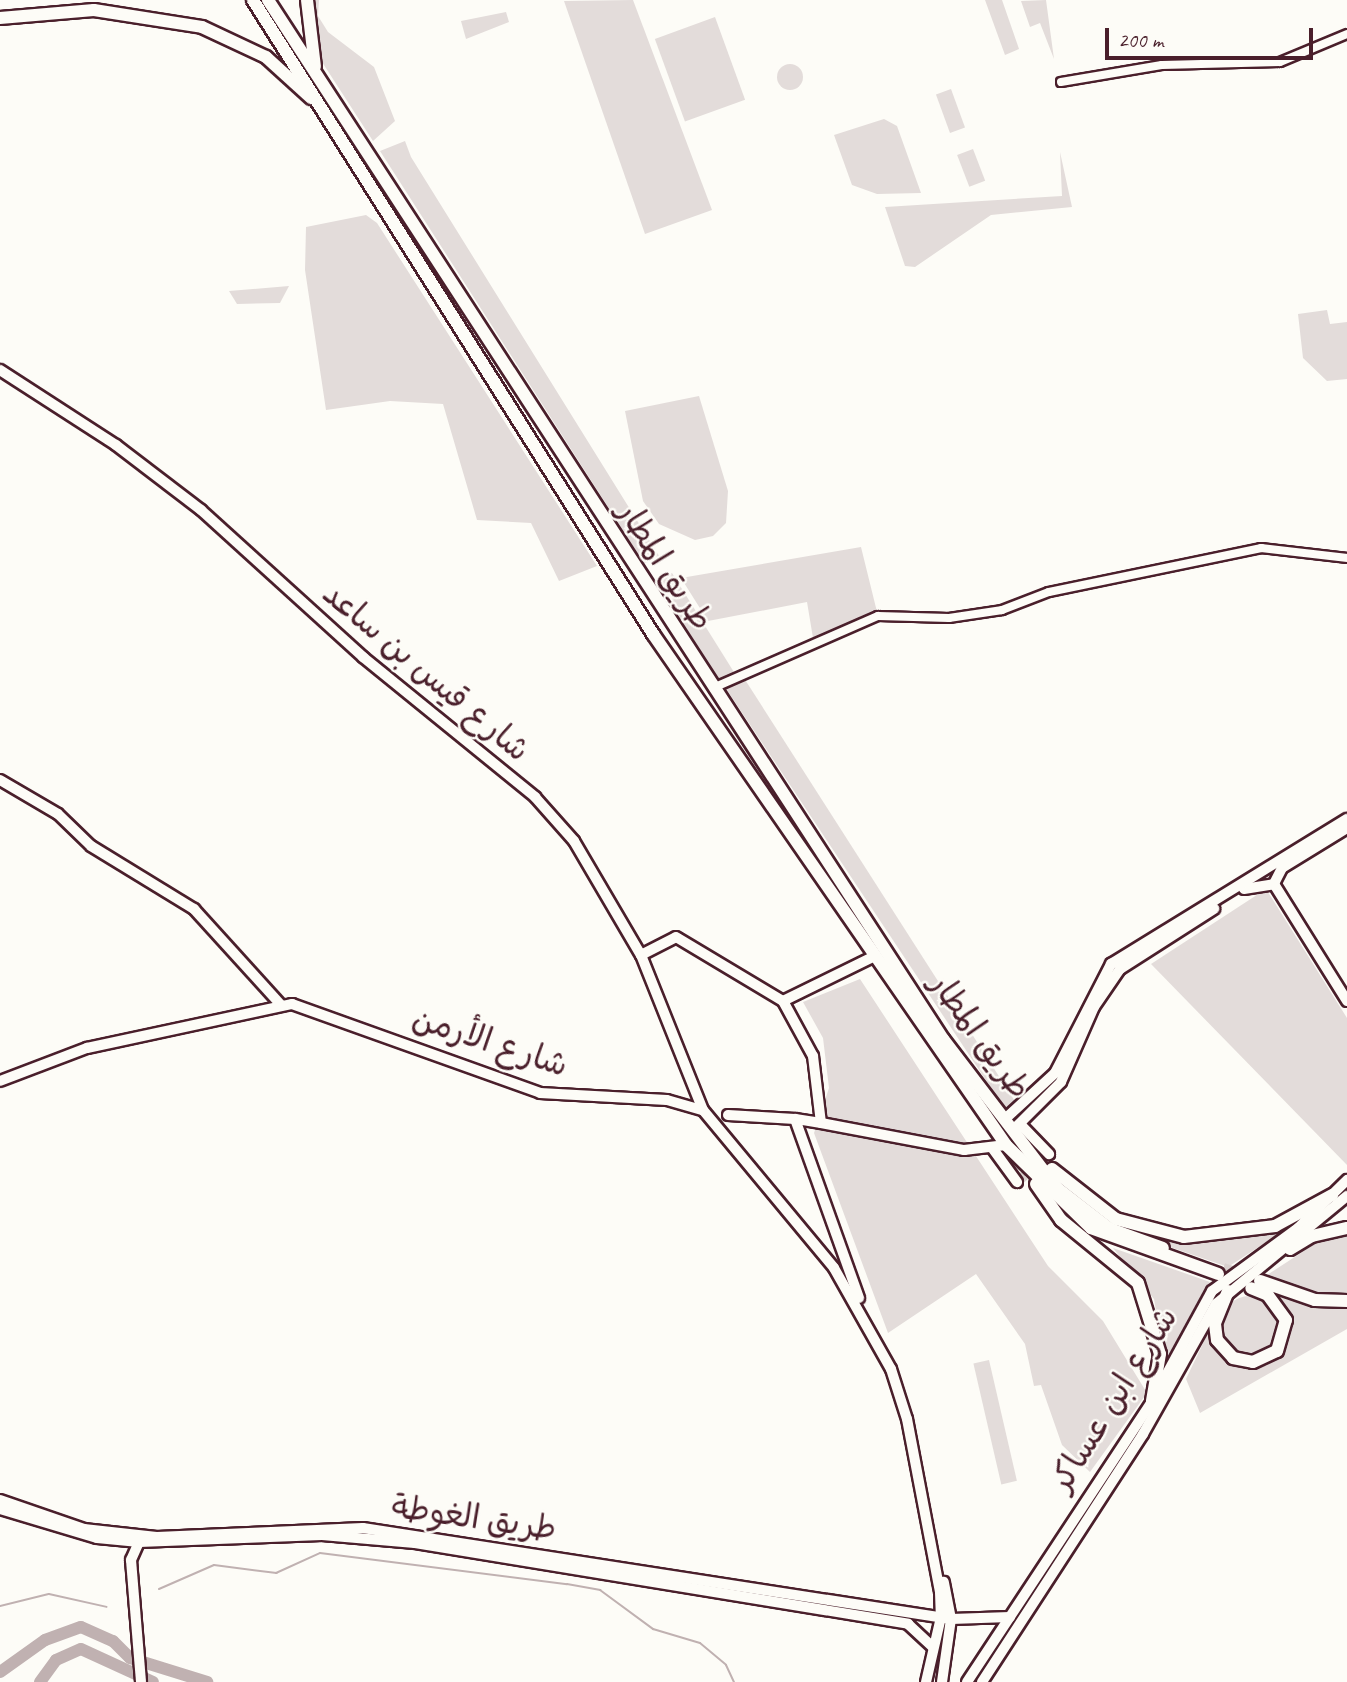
<!DOCTYPE html>
<html>
<head>
<meta charset="utf-8">
<style>
	body { margin:0 }
	#map { position:relative; width:1347px; height:1682px; overflow:hidden; background:#fdfcf7; font-family:Caveat,"Playpen Sans Arabic",sans-serif }
	div>[style] { position:absolute }
	.green>* { inset:0; background:#e3dcda; transform-origin:0 0 }
	.round { border-radius:50% }
	.stream>* { height:2px; margin:-1px; padding:0 1px; transform-origin:1px; border-radius:1px; background:#c0b1b1 }
	.river>* { height:12px; margin:-6px; padding:0 6px; transform-origin:6px; border-radius:6px; background:#c0b1b1 }
	.major-tunnel>* { height:10px; margin-top:-5px; transform-origin:0; background:repeating-linear-gradient(90deg,#d9d0ce 0 10px,transparent 0 15px) }
	.highway-tunnel>* { height:12px; margin-top:-6px; transform-origin:0; background:repeating-linear-gradient(90deg,#d9d0ce 0 12px,transparent 0 18px) }
	.roads { filter:drop-shadow(2px 0 #4a1f2b) drop-shadow(-2px 0 #4a1f2b) drop-shadow(0 2px #4a1f2b) drop-shadow(0 -2px #4a1f2b) }
	.minor>* { height:8px; margin:-4px; padding:0 4px; transform-origin:4px; border-radius:4px; background:#fdfcf7 }
	.major>* { height:10px; margin:-5px; padding:0 5px; transform-origin:5px; border-radius:5px; background:#fdfcf7 }
	.highway>* { height:12px; margin:-6px; padding:0 6px; transform-origin:6px; border-radius:6px; background:#fdfcf7 }
	span { translate:-50% -50%; white-space:nowrap; text-align:center; line-height:1.15; -webkit-text-stroke:5px #fdfcf7; paint-order:stroke }
	.street-label { font-size:33px; color:#4a1f2b }
	.scale { position:absolute; left:1105px; top:28px; width:208px; height:32px; box-sizing:border-box; border:4px solid #4a1f2b; border-top:0; padding-left:9px; font-size:21px; line-height:24px; white-space:nowrap; color:#4a1f2b; -webkit-text-stroke:5px #fdfcf7; paint-order:stroke }
</style>
</head>
<body>
<div id="map">
	<div class="green">
		<i style="clip-path:polygon(313px 0,319px 0,318px 16px,328px 32px,374px 67px,395px 121px,373px 141px,322px 62px)"></i>
		<i style="clip-path:polygon(633px 0,712px 210px,645px 234px,564px 1px)"></i>
		<i style="clip-path:polygon(985px 0,1002px 0,1019px 49px,1005px 55px)"></i>
		<i style="clip-path:polygon(1046px 0,1054px 59px,1040px 23px,1030px 27px,1021px 1px)"></i>
		<i style="clip-path:polygon(506px 12px,509px 22px,466px 39px,461px 21px)"></i>
		<i style="left:715px;top:17px;width:88px;height:64px;rotate:70deg"></i>
		<i class="round" style="left:777px;top:64px;width:26px;height:26px"></i>
		<i style="left:951px;top:89px;width:41px;height:16px;rotate:70deg"></i>
		<i style="clip-path:polygon(884px 119px,897px 126px,921px 193px,877px 194px,852px 185px,834px 135px)"></i>
		<i style="clip-path:polygon(405px 141px,411px 157px,661px 559px,644px 563px,380px 151px)"></i>
		<i style="left:973px;top:149px;width:34px;height:17px;rotate:69deg"></i>
		<i style="clip-path:polygon(1060px 152px,1072px 207px,991px 215px,915px 267px,905px 266px,885px 207px,1062px 196px)"></i>
		<i style="clip-path:polygon(366px 215px,377px 223px,597px 566px,559px 581px,531px 523px,477px 520px,443px 404px,390px 401px,326px 410px,305px 270px,306px 227px)"></i>
		<i style="clip-path:polygon(289px 286px,280px 303px,237px 304px,229px 291px)"></i>
		<i style="clip-path:polygon(1327px 310px,1330px 324px,1347px 322px,1347px 379px,1327px 381px,1303px 358px,1298px 314px)"></i>
		<i style="clip-path:polygon(699px 396px,728px 491px,726px 523px,713px 536px,695px 540px,659px 524px,643px 501px,625px 411px)"></i>
		<i style="clip-path:polygon(861px 547px,878px 616px,814px 644px,807px 602px,708px 621px,681px 578px)"></i>
		<i style="left:672px;top:573px;width:117px;height:17px;rotate:58deg"></i>
		<i style="clip-path:polygon(742px 675px,1018px 1106px,1009px 1115px,723px 684px)"></i>
		<i style="clip-path:polygon(1266px 889px,1347px 1018px,1347px 1165px,1151px 964px)"></i>
		<i style="clip-path:polygon(860px 979px,1048px 1266px,1103px 1321px,1147px 1393px,1090px 1472px,1062px 1445px,1041px 1385px,1034px 1386px,1025px 1344px,976px 1274px,888px 1333px,814px 1133px,829px 1088px,823px 1038px,803px 1002px)"></i>
		<i style="clip-path:polygon(1300px 1220px,1228px 1267px,1144px 1238px,1275px 1230px)"></i>
		<i style="clip-path:polygon(1347px 1234px,1347px 1295px,1319px 1297px,1264px 1277px,1327px 1236px)"></i>
		<i style="clip-path:polygon(1113px 1248px,1210px 1282px,1165px 1364px,1154px 1299px)"></i>
		<i style="clip-path:polygon(1275px 1292px,1320px 1307px,1347px 1305px,1347px 1329px,1200px 1413px,1186px 1379px,1208px 1333px,1231px 1364px,1266px 1366px,1283px 1355px,1292px 1318px)"></i>
		<i class="round" style="left:1220px;top:1296px;width:60px;height:60px"></i>
		<i style="left:989px;top:1360px;width:124px;height:16px;rotate:77deg"></i>
	</div>
	<div class="stream">
		<i style="left:159px;top:1589px;width:60px;rotate:-23.6deg"></i>
		<i style="left:214px;top:1565px;width:63px;rotate:7.4deg"></i>
		<i style="left:276px;top:1573px;width:48px;rotate:-24.4deg"></i>
		<i style="left:320px;top:1553px;width:249px;rotate:7.2deg"></i>
		<i style="left:567px;top:1584px;width:34px;rotate:10deg"></i>
		<i style="left:600px;top:1590px;width:66px;rotate:36.3deg"></i>
		<i style="left:653px;top:1629px;width:49px;rotate:16.6deg"></i>
		<i style="left:700px;top:1643px;width:34px;rotate:40deg"></i>
		<i style="left:726px;top:1665px;width:19px;rotate:65deg"></i>
		<i style="left:0;top:1606px;width:50px;rotate:-13.8deg"></i>
		<i style="left:49px;top:1594px;width:59px;rotate:12.6deg"></i>
	</div>
	<div class="river">
		<i style="left:0;top:1672px;width:55px;rotate:-35.4deg"></i>
		<i style="left:45px;top:1640px;width:38px;rotate:-20deg"></i>
		<i style="left:81px;top:1627px;width:35px;rotate:24deg"></i>
		<i style="left:113px;top:1641px;width:24px;rotate:45deg"></i>
		<i style="left:130px;top:1658px;width:81px;rotate:17.3deg"></i>
		<i style="left:40px;top:1682px;width:27px;rotate:-54deg"></i>
		<i style="left:56px;top:1660px;width:27px;rotate:-24deg"></i>
		<i style="left:81px;top:1649px;width:79px;rotate:24.6deg"></i>
	</div>
	<div class="major-tunnel">
		<i style="left:1017px;top:1182px;width:43px;rotate:-41.2deg"></i>
	</div>
	<div class="highway-tunnel">
		<i style="left:1223px;top:1269px;width:39px;rotate:18deg"></i>
	</div>
	<div class="roads">
		<div class="minor">
			<i style="left:1061px;top:82px;width:102px;rotate:-9.6deg"></i>
			<i style="left:1162px;top:65px;width:118px;rotate:-1.5deg"></i>
			<i style="left:1280px;top:62px;width:73px;rotate:-22.7deg"></i>
			<i style="left:713px;top:688px;width:180px;rotate:-23.6deg"></i>
			<i style="left:878px;top:616px;width:71px;rotate:1.6deg"></i>
			<i style="left:949px;top:618px;width:54px;rotate:-8.6deg"></i>
			<i style="left:1002px;top:610px;width:50px;rotate:-21deg"></i>
			<i style="left:1049px;top:592px;width:217px;rotate:-11.7deg"></i>
			<i style="left:1261px;top:548px;width:87px;rotate:6.6deg"></i>
		</div>
		<div class="major">
			<i style="left:0;top:370px;width:138px;rotate:32.9deg"></i>
			<i style="left:116px;top:445px;width:107px;rotate:37.4deg"></i>
			<i style="left:201px;top:510px;width:219px;rotate:42.2deg"></i>
			<i style="left:363px;top:657px;width:222px;rotate:39.1deg"></i>
			<i style="left:535px;top:797px;width:59px;rotate:48.4deg"></i>
			<i style="left:574px;top:841px;width:132px;rotate:59.6deg"></i>
			<i style="left:641px;top:955px;width:167px;rotate:68.2deg"></i>
			<i style="left:0;top:780px;width:67px;rotate:30.4deg"></i>
			<i style="left:58px;top:814px;width:46px;rotate:44.1deg"></i>
			<i style="left:91px;top:846px;width:121px;rotate:31.5deg"></i>
			<i style="left:194px;top:909px;width:130px;rotate:47.8deg"></i>
			<i style="left:1347px;top:828px;width:76px;rotate:148.4deg"></i>
			<i style="left:1282px;top:868px;width:18px;rotate:117deg"></i>
			<i style="left:1274px;top:884px;width:138px;rotate:58deg"></i>
			<i style="left:1244px;top:889px;width:30px;rotate:-9deg"></i>
			<i style="left:641px;top:955px;width:39px;rotate:-27deg"></i>
			<i style="left:676px;top:937px;width:125px;rotate:30.9deg"></i>
			<i style="left:783px;top:1001px;width:63px;rotate:61.4deg"></i>
			<i style="left:813px;top:1056px;width:67px;rotate:83.2deg"></i>
			<i style="left:821px;top:1123px;width:26px;rotate:-171deg"></i>
			<i style="left:795px;top:1119px;width:190px;rotate:70.3deg"></i>
			<i style="left:783px;top:1001px;width:100px;rotate:-26.1deg"></i>
			<i style="left:0;top:1081px;width:93px;rotate:-20.8deg"></i>
			<i style="left:87px;top:1048px;width:210px;rotate:-12.1deg"></i>
			<i style="left:292px;top:1004px;width:263px;rotate:19.7deg"></i>
			<i style="left:540px;top:1093px;width:127px;rotate:3.2deg"></i>
			<i style="left:667px;top:1100px;width:37px;rotate:16deg"></i>
			<i style="left:703px;top:1110px;width:205px;rotate:50.3deg"></i>
			<i style="left:834px;top:1268px;width:116px;rotate:60.6deg"></i>
			<i style="left:891px;top:1369px;width:52px;rotate:72.3deg"></i>
			<i style="left:907px;top:1419px;width:176px;rotate:79.2deg"></i>
			<i style="left:940px;top:1592px;width:25px;rotate:88deg"></i>
			<i style="left:941px;top:1617px;width:67px;rotate:103deg"></i>
			<i style="left:728px;top:1115px;width:67px;rotate:3.4deg"></i>
			<i style="left:1005px;top:1119px;width:68px;rotate:-42.6deg"></i>
			<i style="left:1055px;top:1073px;width:123px;rotate:-62.8deg"></i>
			<i style="left:1111px;top:964px;width:277px;rotate:-31.6deg"></i>
			<i style="left:821px;top:1123px;width:146px;rotate:10.7deg"></i>
			<i style="left:964px;top:1150px;width:42px;rotate:-6.8deg"></i>
			<i style="left:1020px;top:1124px;width:42px;rotate:46deg"></i>
			<i style="left:1013px;top:1130px;width:68px;rotate:-45deg"></i>
			<i style="left:1061px;top:1082px;width:82px;rotate:-66.3deg"></i>
			<i style="left:1094px;top:1007px;width:46px;rotate:-55.6deg"></i>
			<i style="left:1120px;top:969px;width:112px;rotate:-32.6deg"></i>
			<i style="left:993px;top:1149px;width:41px;rotate:54deg"></i>
			<i style="left:0;top:1500px;width:89px;rotate:19deg"></i>
			<i style="left:84px;top:1529px;width:73px;rotate:6.3deg"></i>
			<i style="left:157px;top:1537px;width:206px;rotate:-2.5deg"></i>
			<i style="left:363px;top:1528px;width:595px;rotate:8.8deg"></i>
			<i style="left:951px;top:1619px;width:59px;rotate:-1.9deg"></i>
			<i style="left:0;top:1509px;width:101px;rotate:16.6deg"></i>
			<i style="left:97px;top:1538px;width:42px;rotate:5.4deg"></i>
			<i style="left:139px;top:1542px;width:183px;rotate:-2.2deg"></i>
			<i style="left:322px;top:1535px;width:93px;rotate:4.9deg"></i>
			<i style="left:415px;top:1543px;width:500px;rotate:9.3deg"></i>
			<i style="left:908px;top:1624px;width:34px;rotate:43deg"></i>
			<i style="left:139px;top:1542px;width:20px;rotate:114deg"></i>
			<i style="left:131px;top:1560px;width:122px;rotate:85.3deg"></i>
			<i style="left:942px;top:1682px;width:64px;rotate:-81.9deg"></i>
			<i style="left:951px;top:1619px;width:38px;rotate:-101deg"></i>
			<i style="left:967px;top:1682px;width:336px;rotate:-56.6deg"></i>
			<i style="left:1152px;top:1401px;width:125px;rotate:-61.4deg"></i>
			<i style="left:1212px;top:1291px;width:107px;rotate:-36.2deg"></i>
			<i style="left:1298px;top:1228px;width:69px;rotate:-44.4deg"></i>
			<i style="left:982px;top:1682px;width:296px;rotate:-57deg"></i>
			<i style="left:1143px;top:1434px;width:149px;rotate:-60.7deg"></i>
			<i style="left:1216px;top:1304px;width:170px;rotate:-39.5deg"></i>
		</div>
		<div class="highway">
			<i style="left:253px;top:0;width:750px;rotate:57.75deg"></i>
			<i style="left:653px;top:634px;width:621px;rotate:55.36deg"></i>
			<i style="left:1006px;top:1145px;width:119px;rotate:44.3deg"></i>
			<i style="left:1091px;top:1228px;width:135px;rotate:19.9deg"></i>
			<i style="left:268px;top:0;width:1239px;rotate:56.99deg"></i>
			<i style="left:943px;top:1039px;width:188px;rotate:52.6deg"></i>
			<i style="left:1057px;top:1188px;width:67px;rotate:37.7deg"></i>
			<i style="left:1110px;top:1229px;width:56px;rotate:19.7deg"></i>
			<i style="left:307px;top:0;width:67px;rotate:83.2deg"></i>
			<i style="left:0;top:18px;width:94px;rotate:-4.9deg"></i>
			<i style="left:94px;top:10px;width:109px;rotate:8.9deg"></i>
			<i style="left:202px;top:27px;width:71px;rotate:25.1deg"></i>
			<i style="left:266px;top:57px;width:61px;rotate:42.3deg"></i>
			<i style="left:1052px;top:1169px;width:81px;rotate:38deg"></i>
			<i style="left:1116px;top:1219px;width:70px;rotate:14.8deg"></i>
			<i style="left:1184px;top:1237px;width:92px;rotate:-6.9deg"></i>
			<i style="left:1275px;top:1226px;width:65px;rotate:-28.5deg"></i>
			<i style="left:1036px;top:1184px;width:44px;rotate:55.2deg"></i>
			<i style="left:1061px;top:1220px;width:99px;rotate:39.3deg"></i>
			<i style="left:1138px;top:1283px;width:74px;rotate:72.8deg"></i>
			<i style="left:1160px;top:1354px;width:48px;rotate:99.7deg"></i>
			<i style="left:1290px;top:1249px;width:26px;rotate:-31deg"></i>
			<i style="left:1312px;top:1236px;width:36px;rotate:-13deg"></i>
			<i style="left:1260px;top:1281px;width:58px;rotate:19.1deg"></i>
			<i style="left:1315px;top:1300px;width:32px;rotate:2deg"></i>
			<i style="left:1228px;top:1291px;width:35px;rotate:112deg"></i>
			<i style="left:1215px;top:1324px;width:16px;rotate:83deg"></i>
			<i style="left:1217px;top:1340px;width:24px;rotate:48deg"></i>
			<i style="left:1233px;top:1358px;width:20px;rotate:11deg"></i>
			<i style="left:1253px;top:1362px;width:26px;rotate:-25deg"></i>
			<i style="left:1277px;top:1351px;width:32px;rotate:-74deg"></i>
			<i style="left:1286px;top:1320px;width:31px;rotate:-126deg"></i>
			<i style="left:1268px;top:1295px;width:18px;rotate:-158deg"></i>
		</div>
	</div>
	<div class="street-label">
		<span style="left:665px;top:566px;rotate:57deg">طريق المطار</span>
		<span style="left:426px;top:672px;rotate:40deg">شارع قيس بن ساعد</span>
		<span style="left:980px;top:1036px;rotate:54deg">طريق المطار</span>
		<span style="left:490px;top:1042px;rotate:18deg">شارع الأرمن</span>
		<span style="left:1114px;top:1399px;rotate:-58deg">شارع ابن عساكر</span>
		<span style="left:474px;top:1518px;rotate:8deg">طريق الغوطة</span>
	</div>
	<div class="scale">200 m</div>
</div>
</body>
</html>
